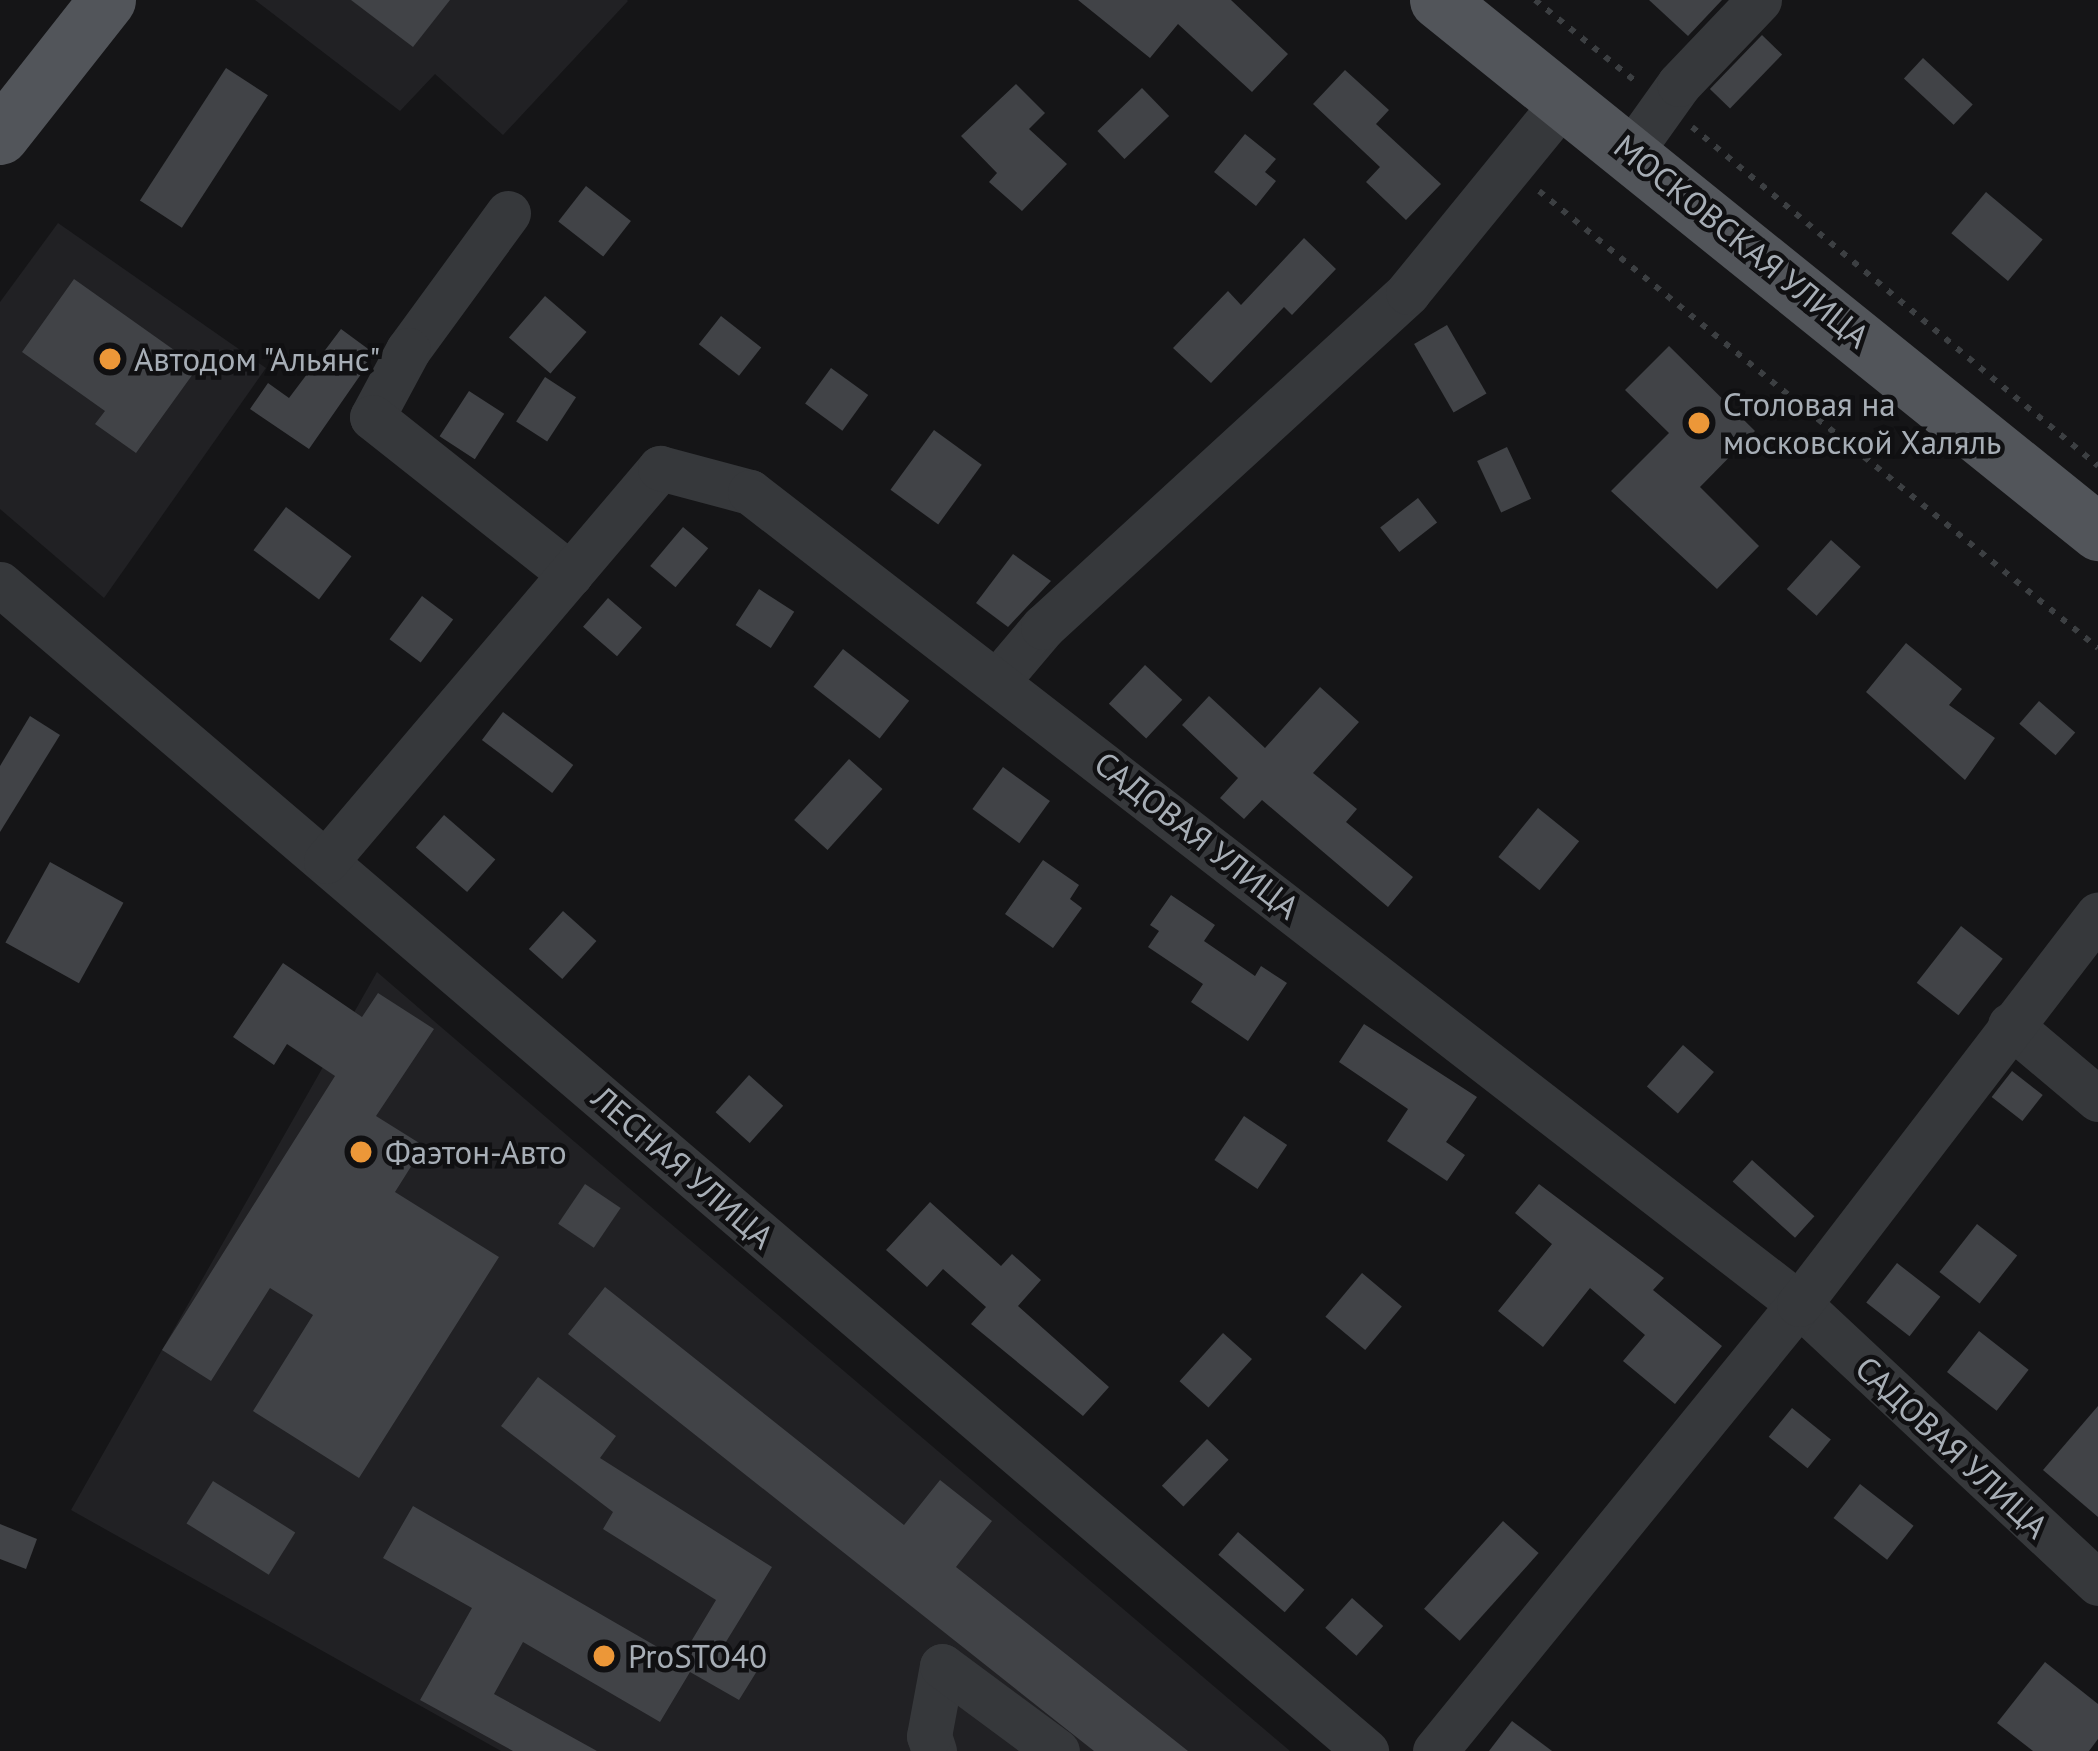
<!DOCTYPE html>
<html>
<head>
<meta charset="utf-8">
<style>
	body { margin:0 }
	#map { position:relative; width:2098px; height:1751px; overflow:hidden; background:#151517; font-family:"PT Sans",sans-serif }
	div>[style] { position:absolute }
	.built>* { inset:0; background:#212124 }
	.building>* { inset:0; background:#414347; transform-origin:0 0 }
	.path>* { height:6px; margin-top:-3px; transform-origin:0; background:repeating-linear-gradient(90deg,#3c3f42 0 6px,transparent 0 15px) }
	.minor>* { height:45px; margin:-22.5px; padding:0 22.5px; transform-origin:22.5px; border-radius:22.5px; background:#36383b }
	.major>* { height:57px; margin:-28.5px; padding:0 28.5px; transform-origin:28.5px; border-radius:28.5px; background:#52555a }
	.dots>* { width:33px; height:33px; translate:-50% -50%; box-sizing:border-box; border:6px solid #101012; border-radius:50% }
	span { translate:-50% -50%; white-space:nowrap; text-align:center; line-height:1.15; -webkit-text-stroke:9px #101012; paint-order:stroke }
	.street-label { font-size:33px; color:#a7aeb6 }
	.poi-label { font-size:33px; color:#a7aeb6 }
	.left { translate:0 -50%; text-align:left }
</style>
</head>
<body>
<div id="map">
	<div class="built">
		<i style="clip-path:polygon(255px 0,627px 0,628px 1px,503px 135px,435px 74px,400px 111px)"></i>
		<i style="clip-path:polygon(58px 223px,266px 368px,104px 598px,0 509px,0 302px)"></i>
		<i style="clip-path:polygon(377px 972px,569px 1137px,1290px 1751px,501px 1751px,71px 1510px)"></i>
	</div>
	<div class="building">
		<i style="clip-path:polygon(351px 0,450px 0,413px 47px)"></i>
		<i style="clip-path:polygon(1078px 0,1231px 0,1288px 54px,1252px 92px,1178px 24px,1150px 58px)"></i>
		<i style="clip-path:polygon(1649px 0,1722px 0,1688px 36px)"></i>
		<i style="left:1762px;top:35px;width:28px;height:75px;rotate:44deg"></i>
		<i style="left:1923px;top:58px;width:68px;height:28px;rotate:43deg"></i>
		<i style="left:226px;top:68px;width:50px;height:158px;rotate:33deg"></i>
		<i style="clip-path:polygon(1345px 70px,1389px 110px,1376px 124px,1441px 184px,1406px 220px,1366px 182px,1380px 167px,1313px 104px)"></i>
		<i style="clip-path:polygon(1016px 84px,1045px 113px,1029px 129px,1067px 164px,1022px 211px,989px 182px,997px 173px,961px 136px)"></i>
		<i style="left:1142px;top:88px;width:39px;height:62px;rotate:46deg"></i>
		<i style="clip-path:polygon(1245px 134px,1276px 159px,1265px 172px,1276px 181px,1256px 206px,1214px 172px)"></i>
		<i style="left:586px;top:186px;width:57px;height:45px;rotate:38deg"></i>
		<i style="left:1986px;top:192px;width:74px;height:54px;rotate:40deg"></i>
		<i style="clip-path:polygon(1304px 238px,1336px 269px,1292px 315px,1284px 307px,1211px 383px,1173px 348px,1228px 291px,1241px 305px)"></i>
		<i style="clip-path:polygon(74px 279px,198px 367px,136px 453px,95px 424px,105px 411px,22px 352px)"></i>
		<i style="left:545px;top:296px;width:55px;height:55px;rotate:41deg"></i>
		<i style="left:721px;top:316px;width:51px;height:36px;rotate:38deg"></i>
		<i style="left:1447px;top:325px;width:79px;height:38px;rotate:60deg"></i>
		<i style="clip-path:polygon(341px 329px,375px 354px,309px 449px,250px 409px,268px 383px,289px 398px)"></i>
		<i style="clip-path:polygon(1669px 346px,1755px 431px,1700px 487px,1759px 546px,1717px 589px,1611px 491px,1669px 433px,1625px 390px)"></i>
		<i style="left:831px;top:368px;width:46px;height:44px;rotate:36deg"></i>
		<i style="left:545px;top:377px;width:37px;height:53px;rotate:33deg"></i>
		<i style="left:469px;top:391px;width:42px;height:54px;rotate:33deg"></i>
		<i style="left:934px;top:430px;width:59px;height:74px;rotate:36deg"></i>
		<i style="left:1507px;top:447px;width:57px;height:33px;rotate:65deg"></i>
		<i style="left:1418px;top:498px;width:31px;height:48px;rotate:52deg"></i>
		<i style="left:286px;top:507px;width:82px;height:54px;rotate:37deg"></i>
		<i style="left:683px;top:527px;width:33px;height:51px;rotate:40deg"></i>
		<i style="left:1831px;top:540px;width:40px;height:66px;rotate:42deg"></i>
		<i style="clip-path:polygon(1013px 554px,1051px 581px,1008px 627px,976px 603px)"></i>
		<i style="left:759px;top:589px;width:42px;height:43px;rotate:33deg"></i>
		<i style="left:422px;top:596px;width:39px;height:54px;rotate:37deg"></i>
		<i style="left:608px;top:598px;width:45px;height:38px;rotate:41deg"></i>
		<i style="clip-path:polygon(1906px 643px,1962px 689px,1949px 705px,1995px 738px,1965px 780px,1866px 692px)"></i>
		<i style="left:843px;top:649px;width:84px;height:48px;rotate:38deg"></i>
		<i style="left:1145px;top:665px;width:51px;height:53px;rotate:43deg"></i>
		<i style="clip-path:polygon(1320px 687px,1359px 722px,1313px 773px,1357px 809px,1346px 822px,1413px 877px,1388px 907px,1262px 800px,1244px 819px,1220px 798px,1238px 778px,1182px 725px,1209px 696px,1265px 748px)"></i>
		<i style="left:2039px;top:701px;width:48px;height:30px;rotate:41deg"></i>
		<i style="left:503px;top:712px;width:88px;height:35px;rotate:37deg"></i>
		<i style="clip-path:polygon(30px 716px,60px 735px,0 832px,0 766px)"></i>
		<i style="left:849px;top:759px;width:45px;height:82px;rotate:42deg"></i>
		<i style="left:1003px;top:767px;width:58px;height:52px;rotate:36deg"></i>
		<i style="left:1538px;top:808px;width:53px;height:63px;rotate:39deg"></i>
		<i style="left:444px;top:815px;width:68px;height:43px;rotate:41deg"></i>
		<i style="clip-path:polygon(1043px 860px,1079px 885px,1070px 899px,1082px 908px,1053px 948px,1005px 914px)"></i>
		<i style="left:50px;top:862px;width:84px;height:92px;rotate:29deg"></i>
		<i style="clip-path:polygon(1171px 895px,1215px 925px,1204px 941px,1255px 976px,1261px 966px,1287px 983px,1248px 1041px,1191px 1002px,1203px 984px,1148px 947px,1159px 931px,1150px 925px)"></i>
		<i style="left:563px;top:911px;width:45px;height:51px;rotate:42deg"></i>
		<i style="left:1961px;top:926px;width:53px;height:72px;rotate:38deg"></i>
		<i style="clip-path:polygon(283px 963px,362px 1017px,378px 993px,434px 1029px,376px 1116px,424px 1146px,395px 1192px,499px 1257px,359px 1478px,253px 1411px,313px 1315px,270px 1288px,211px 1381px,162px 1350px,335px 1076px,287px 1044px,274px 1065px,233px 1037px)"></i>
		<i style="clip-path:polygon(1364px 1024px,1477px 1097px,1446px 1142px,1465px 1155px,1447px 1181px,1387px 1141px,1408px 1109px,1339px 1062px)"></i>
		<i style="left:1683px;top:1045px;width:41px;height:55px;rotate:41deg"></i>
		<i style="left:2012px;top:1071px;width:39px;height:33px;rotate:38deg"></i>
		<i style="left:749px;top:1075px;width:46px;height:50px;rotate:42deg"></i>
		<i style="left:1244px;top:1116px;width:52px;height:53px;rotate:34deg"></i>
		<i style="left:1752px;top:1160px;width:84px;height:29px;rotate:42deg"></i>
		<i style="left:585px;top:1184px;width:43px;height:48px;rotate:34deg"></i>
		<i style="clip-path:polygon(1539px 1184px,1664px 1278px,1653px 1290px,1722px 1346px,1675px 1404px,1623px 1361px,1645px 1335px,1590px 1288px,1543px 1347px,1498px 1311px,1552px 1244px,1515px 1213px)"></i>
		<i style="clip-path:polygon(930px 1202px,1001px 1266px,1012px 1254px,1041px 1280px,1018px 1306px,1109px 1387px,1083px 1416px,971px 1324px,986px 1307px,943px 1269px,927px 1287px,886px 1250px)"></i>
		<i style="left:1977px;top:1224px;width:51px;height:61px;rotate:38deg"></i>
		<i style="left:1897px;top:1263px;width:55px;height:50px;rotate:38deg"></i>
		<i style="left:1362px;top:1273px;width:52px;height:57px;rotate:40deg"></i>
		<i style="clip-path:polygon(605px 1287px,904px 1525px,940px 1480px,992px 1521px,956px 1567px,1188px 1751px,1094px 1751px,568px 1334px)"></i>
		<i style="left:1979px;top:1331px;width:63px;height:52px;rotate:38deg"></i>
		<i style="left:1223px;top:1333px;width:39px;height:65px;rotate:42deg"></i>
		<i style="clip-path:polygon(538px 1377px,616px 1436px,600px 1458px,772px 1567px,721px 1650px,757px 1671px,739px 1700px,690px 1672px,660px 1722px,523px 1642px,494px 1694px,597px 1751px,513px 1751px,420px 1700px,472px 1608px,383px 1558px,413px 1506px,680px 1660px,716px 1600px,603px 1529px,613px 1512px,501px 1426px)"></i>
		<i style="clip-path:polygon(2098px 1406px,2098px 1517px,2043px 1470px)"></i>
		<i style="left:1792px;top:1408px;width:50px;height:37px;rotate:39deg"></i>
		<i style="left:1207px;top:1439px;width:30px;height:65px;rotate:44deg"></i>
		<i style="left:213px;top:1481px;width:97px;height:50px;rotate:32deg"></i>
		<i style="left:1860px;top:1484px;width:68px;height:43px;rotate:38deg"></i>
		<i style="left:1503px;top:1521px;width:48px;height:118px;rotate:42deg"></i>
		<i style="clip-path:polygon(0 1524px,37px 1539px,26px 1569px,0 1559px)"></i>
		<i style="left:1238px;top:1532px;width:88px;height:30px;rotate:41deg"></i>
		<i style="left:1352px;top:1598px;width:42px;height:40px;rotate:42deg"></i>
		<i style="clip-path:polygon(2045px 1662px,2098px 1704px,2098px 1739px,2089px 1751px,2033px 1751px,1997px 1723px)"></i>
		<i style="clip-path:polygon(1512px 1721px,1552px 1751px,1489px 1751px)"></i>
	</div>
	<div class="path">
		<i style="left:1535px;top:0;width:129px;rotate:39deg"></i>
		<i style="left:1692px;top:127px;width:529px;rotate:39.86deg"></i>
		<i style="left:1539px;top:191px;width:722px;rotate:39.27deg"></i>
	</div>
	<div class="minor">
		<i style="left:1632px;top:150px;width:81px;rotate:-54.5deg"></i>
		<i style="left:1679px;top:84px;width:116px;rotate:-46.4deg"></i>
		<i style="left:508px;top:213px;width:170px;rotate:126.1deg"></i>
		<i style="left:408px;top:350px;width:76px;rotate:118.2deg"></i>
		<i style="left:372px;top:417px;width:253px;rotate:38.4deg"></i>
		<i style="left:0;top:584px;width:1797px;rotate:40.51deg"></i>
		<i style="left:998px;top:680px;width:70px;rotate:-49.7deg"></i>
		<i style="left:1043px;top:627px;width:495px;rotate:-42.5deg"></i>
		<i style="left:1408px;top:292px;width:252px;rotate:-50.8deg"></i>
		<i style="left:326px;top:861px;width:516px;rotate:-49.64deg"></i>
		<i style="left:660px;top:468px;width:93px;rotate:14.9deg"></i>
		<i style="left:750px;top:492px;width:1327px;rotate:37.74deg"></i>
		<i style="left:1799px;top:1304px;width:409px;rotate:43deg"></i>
		<i style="left:2010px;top:1025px;width:115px;rotate:40.1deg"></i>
		<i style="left:934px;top:1751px;width:16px;rotate:-108deg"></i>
		<i style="left:929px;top:1736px;width:71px;rotate:-79.5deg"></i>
		<i style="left:942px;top:1666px;width:143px;rotate:36.5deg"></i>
		<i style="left:1435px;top:1751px;width:576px;rotate:-50.84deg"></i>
		<i style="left:1799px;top:1304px;width:491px;rotate:-52.5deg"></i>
	</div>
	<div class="major">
		<i style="left:1438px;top:0;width:848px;rotate:38.87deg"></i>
		<i style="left:0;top:136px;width:173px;rotate:-51.8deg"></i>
	</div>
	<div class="dots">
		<i style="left:110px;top:359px;background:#ec9738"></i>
		<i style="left:1699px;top:423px;background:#ec9738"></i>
		<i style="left:361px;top:1152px;background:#ec9738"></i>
		<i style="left:604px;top:1656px;background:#ec9738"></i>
	</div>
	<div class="street-label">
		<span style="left:1742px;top:241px;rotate:39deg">МОСКОВСКАЯ УЛИЦА</span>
		<span style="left:1197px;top:835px;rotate:38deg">САДОВАЯ УЛИЦА</span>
		<span style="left:683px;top:1167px;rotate:41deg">ЛЕСНАЯ УЛИЦА</span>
		<span style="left:1952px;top:1447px;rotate:43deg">САДОВАЯ УЛИЦА</span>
	</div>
	<div class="poi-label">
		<span class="left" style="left:134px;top:359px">Автодом "Альянс"</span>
		<span class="left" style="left:1723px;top:423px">Столовая на<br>московской Халяль</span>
		<span class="left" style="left:385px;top:1152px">Фаэтон-Авто</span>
		<span class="left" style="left:628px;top:1656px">ProSTO40</span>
	</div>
</div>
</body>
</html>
